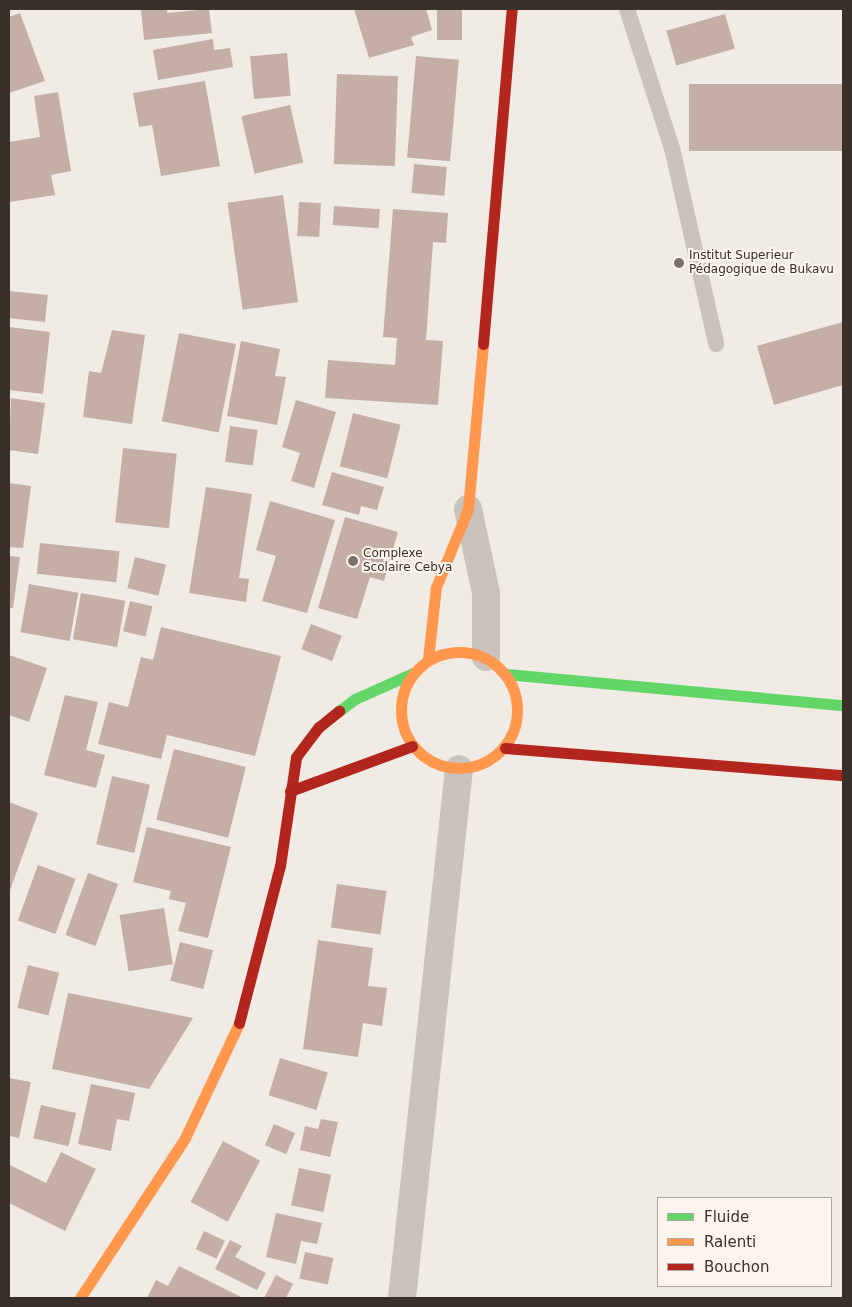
<!DOCTYPE html>
<html>
<head>
<meta charset="utf-8">
<style>
	body { margin:0 }
	#map { position:relative; width:852px; height:1307px; overflow:hidden; background:#f0ebe5; font-family:"DejaVu Sans",sans-serif }
	div>[style] { position:absolute }
	.building>* { inset:0; background:#c5aea5; transform-origin:0 0 }
	.lane>* { height:16px; margin:-8px; padding:0 8px; transform-origin:8px; border-radius:8px; background:#c9c2bd }
	.street>* { height:28px; margin:-14px; padding:0 14px; transform-origin:14px; border-radius:14px; background:#c9c2bd }
	.fast>* { height:11px; margin:-5.5px; padding:0 5.5px; transform-origin:5.5px; border-radius:5.5px; background:#63d668 }
	.slow>* { height:11px; margin:-5.5px; padding:0 5.5px; transform-origin:5.5px; border-radius:5.5px; background:#ff974d }
	.slow>.ring { margin:-5.5px; padding:0; box-sizing:content-box; background:none; border:11px solid #ff974d; border-radius:50% }
	.jam>* { height:11px; margin:-5.5px; padding:0 5.5px; transform-origin:5.5px; border-radius:5.5px; background:#b3261e }
	.dots>* { width:14px; height:14px; translate:-50% -50%; box-sizing:border-box; border:2px solid #fbf5ed; border-radius:50% }
	span { translate:-50% -50%; white-space:nowrap; text-align:center; line-height:1.15; -webkit-text-stroke:4px #fbf5ed; paint-order:stroke }
	.poi-label { font-size:12px; color:#3b2f2a }
	.left { translate:0 -50%; text-align:left }
	.frame { position:absolute; inset:0; border:10px solid #3b2f2a; pointer-events:none }
	.legend { position:absolute; left:657px; top:1197px; width:175px; height:90px; box-sizing:border-box; background:#fbf5ed; border:1px solid #aea69f; margin:0; padding:6px 9px; list-style:none; font-size:15px; color:#3b2f2a }
	.legend li { display:flex; align-items:center; gap:10px; height:25px }
	.legend b { width:25px; border:1px solid #aea69f }
</style>
</head>
<body>
<div id="map">
	<div class="building">
		<i style="clip-path:polygon(141px 9px,167px 9px,167px 13px,209px 9px,212px 33px,144px 40px)"></i>
		<i style="clip-path:polygon(354px 9px,426px 9px,432px 30px,411px 37px,414px 45px,369px 58px)"></i>
		<i style="left:437px;top:9px;width:25px;height:31px"></i>
		<i style="clip-path:polygon(20px 13px,45px 81px,9px 93px,9px 17px)"></i>
		<i style="left:725px;top:14px;width:36px;height:61px;rotate:74deg"></i>
		<i style="clip-path:polygon(213px 39px,214px 50px,230px 48px,233px 67px,158px 80px,153px 50px)"></i>
		<i style="left:287px;top:53px;width:43px;height:37px;rotate:85deg"></i>
		<i style="left:416px;top:56px;width:43px;height:102px;rotate:5deg"></i>
		<i style="left:337px;top:74px;width:61px;height:90px;rotate:2deg"></i>
		<i style="clip-path:polygon(205px 81px,220px 166px,161px 176px,152px 125px,139px 127px,133px 93px)"></i>
		<i style="left:843px;top:84px;width:67px;height:154px;rotate:90deg"></i>
		<i style="clip-path:polygon(58px 92px,71px 171px,51px 175px,55px 195px,9px 202px,9px 142px,40px 137px,34px 96px)"></i>
		<i style="left:290px;top:105px;width:59px;height:50px;rotate:77deg"></i>
		<i style="left:414px;top:164px;width:33px;height:29px;rotate:5deg"></i>
		<i style="left:283px;top:195px;width:108px;height:56px;rotate:82deg"></i>
		<i style="left:299px;top:202px;width:22px;height:34px;rotate:3deg"></i>
		<i style="left:334px;top:206px;width:46px;height:19px;rotate:4deg"></i>
		<i style="clip-path:polygon(393px 209px,448px 213px,446px 243px,433px 242px,426px 340px,443px 341px,438px 405px,325px 398px,328px 360px,395px 365px,397px 338px,383px 337px)"></i>
		<i style="left:9px;top:291px;width:39px;height:27px;rotate:6deg"></i>
		<i style="clip-path:polygon(843px 322px,843px 385px,774px 405px,757px 346px)"></i>
		<i style="clip-path:polygon(9px 327px,50px 332px,43px 394px,9px 390px)"></i>
		<i style="clip-path:polygon(112px 330px,145px 335px,132px 424px,83px 417px,89px 371px,101px 373px)"></i>
		<i style="left:179px;top:333px;width:58px;height:90px;rotate:11deg"></i>
		<i style="clip-path:polygon(241px 341px,280px 349px,275px 376px,286px 377px,277px 425px,227px 416px)"></i>
		<i style="clip-path:polygon(11px 398px,45px 403px,38px 454px,9px 450px)"></i>
		<i style="clip-path:polygon(296px 400px,336px 412px,314px 488px,291px 481px,300px 453px,282px 447px)"></i>
		<i style="left:353px;top:413px;width:49px;height:55px;rotate:14deg"></i>
		<i style="left:230px;top:426px;width:28px;height:36px;rotate:8deg"></i>
		<i style="left:123px;top:448px;width:54px;height:75px;rotate:6deg"></i>
		<i style="clip-path:polygon(332px 472px,384px 487px,377px 510px,361px 506px,359px 515px,322px 505px)"></i>
		<i style="clip-path:polygon(9px 483px,31px 486px,23px 548px,9px 547px)"></i>
		<i style="clip-path:polygon(206px 487px,252px 494px,239px 578px,249px 579px,246px 602px,189px 593px)"></i>
		<i style="clip-path:polygon(270px 501px,335px 520px,307px 613px,262px 601px,276px 556px,256px 550px)"></i>
		<i style="clip-path:polygon(345px 517px,398px 532px,384px 581px,370px 577px,357px 619px,318px 608px)"></i>
		<i style="left:40px;top:543px;width:80px;height:31px;rotate:6deg"></i>
		<i style="clip-path:polygon(9px 556px,20px 557px,13px 608px,9px 608px)"></i>
		<i style="left:135px;top:557px;width:32px;height:32px;rotate:14deg"></i>
		<i style="left:29px;top:584px;width:50px;height:49px;rotate:10deg"></i>
		<i style="left:81px;top:593px;width:45px;height:47px;rotate:10deg"></i>
		<i style="left:130px;top:601px;width:23px;height:31px;rotate:13deg"></i>
		<i style="left:311px;top:624px;width:33px;height:27px;rotate:21deg"></i>
		<i style="clip-path:polygon(161px 627px,281px 656px,255px 756px,167px 735px,161px 759px,98px 744px,109px 702px,128px 707px,141px 657px,153px 660px)"></i>
		<i style="clip-path:polygon(9px 655px,47px 668px,29px 722px,9px 715px)"></i>
		<i style="clip-path:polygon(65px 695px,98px 702px,86px 750px,105px 755px,96px 788px,44px 775px)"></i>
		<i style="left:174px;top:749px;width:74px;height:73px;rotate:14deg"></i>
		<i style="left:112px;top:776px;width:39px;height:70px;rotate:13deg"></i>
		<i style="clip-path:polygon(9px 802px,38px 813px,9px 893px)"></i>
		<i style="clip-path:polygon(147px 827px,231px 847px,208px 938px,178px 931px,186px 903px,169px 899px,171px 891px,133px 882px)"></i>
		<i style="left:38px;top:865px;width:40px;height:59px;rotate:20deg"></i>
		<i style="left:88px;top:873px;width:32px;height:66px;rotate:20deg"></i>
		<i style="left:337px;top:884px;width:50px;height:44px;rotate:8deg"></i>
		<i style="left:164px;top:908px;width:57px;height:45px;rotate:81deg"></i>
		<i style="clip-path:polygon(318px 940px,373px 948px,368px 986px,387px 988px,382px 1026px,363px 1023px,358px 1057px,303px 1049px)"></i>
		<i style="left:180px;top:942px;width:34px;height:40px;rotate:14deg"></i>
		<i style="left:28px;top:965px;width:32px;height:44px;rotate:14deg"></i>
		<i style="clip-path:polygon(68px 993px,104px 1000px,193px 1018px,149px 1089px,52px 1069px)"></i>
		<i style="left:280px;top:1058px;width:50px;height:39px;rotate:17deg"></i>
		<i style="clip-path:polygon(9px 1078px,31px 1082px,19px 1138px,9px 1136px)"></i>
		<i style="clip-path:polygon(91px 1084px,135px 1093px,129px 1121px,117px 1119px,111px 1151px,78px 1144px)"></i>
		<i style="left:41px;top:1105px;width:36px;height:34px;rotate:13deg"></i>
		<i style="clip-path:polygon(321px 1119px,338px 1122px,330px 1157px,300px 1150px,305px 1126px,318px 1129px)"></i>
		<i style="left:274px;top:1124px;width:23px;height:23px;rotate:23deg"></i>
		<i style="left:223px;top:1141px;width:42px;height:69px;rotate:28deg"></i>
		<i style="clip-path:polygon(61px 1152px,96px 1169px,65px 1231px,9px 1203px,10px 1165px,46px 1183px)"></i>
		<i style="left:299px;top:1168px;width:33px;height:38px;rotate:12deg"></i>
		<i style="clip-path:polygon(276px 1213px,322px 1223px,317px 1244px,301px 1241px,296px 1264px,266px 1257px)"></i>
		<i style="left:204px;top:1231px;width:23px;height:20px;rotate:25deg"></i>
		<i style="clip-path:polygon(230px 1240px,242px 1246px,235px 1257px,266px 1273px,257px 1290px,215px 1269px)"></i>
		<i style="left:305px;top:1252px;width:29px;height:27px;rotate:12deg"></i>
		<i style="clip-path:polygon(179px 1266px,243px 1298px,147px 1298px,156px 1280px,168px 1286px)"></i>
		<i style="clip-path:polygon(276px 1275px,293px 1284px,286px 1298px,264px 1298px)"></i>
	</div>
	<div class="lane">
		<i style="left:627px;top:9px;width:146px;rotate:72.1deg"></i>
		<i style="left:672px;top:148px;width:201px;rotate:77.3deg"></i>
	</div>
	<div class="street">
		<i style="left:468px;top:509px;width:86px;rotate:77.9deg"></i>
		<i style="left:486px;top:593px;width:64px;rotate:90deg"></i>
		<i style="left:402px;top:1298px;width:532px;rotate:-83.85deg"></i>
	</div>
	<div class="fast">
		<i style="left:506px;top:674px;width:338px;rotate:5.3deg"></i>
		<i style="left:339px;top:711px;width:20px;rotate:-37deg"></i>
		<i style="left:355px;top:699px;width:64px;rotate:-24.1deg"></i>
	</div>
	<div class="slow">
		<i class="ring" style="left:401px;top:652px;width:105px;height:105px"></i>
		<i style="left:428px;top:659px;width:72px;rotate:-83.7deg"></i>
		<i style="left:436px;top:587px;width:84px;rotate:-67.7deg"></i>
		<i style="left:468px;top:509px;width:166px;rotate:-84.8deg"></i>
		<i style="left:80px;top:1298px;width:191px;rotate:-56.7deg"></i>
		<i style="left:185px;top:1138px;width:127px;rotate:-64.8deg"></i>
	</div>
	<div class="jam">
		<i style="left:483px;top:344px;width:336px;rotate:-85.1deg"></i>
		<i style="left:505px;top:748px;width:339px;rotate:4.6deg"></i>
		<i style="left:290px;top:791px;width:130px;rotate:-20.2deg"></i>
		<i style="left:239px;top:1023px;width:162px;rotate:-75.4deg"></i>
		<i style="left:280px;top:866px;width:110px;rotate:-81.6deg"></i>
		<i style="left:296px;top:757px;width:38px;rotate:-53deg"></i>
		<i style="left:319px;top:727px;width:26px;rotate:-39deg"></i>
	</div>
	<div class="dots">
		<i style="left:679px;top:263px;background:#7a716b"></i>
		<i style="left:353px;top:561px;background:#7a716b"></i>
	</div>
	<div class="poi-label">
		<span class="left" style="left:689px;top:263px">Institut Superieur<br>Pédagogique de Bukavu</span>
		<span class="left" style="left:363px;top:561px">Complexe<br>Scolaire Cebya</span>
	</div>
	<div class="frame"></div>
	<ul class="legend">
	<li><b style="height:6px;background:#63d668"></b>Fluide</li>
	<li><b style="height:6px;background:#ff974d"></b>Ralenti</li>
	<li><b style="height:6px;background:#b3261e"></b>Bouchon</li>
	</ul>
</div>
</body>
</html>
